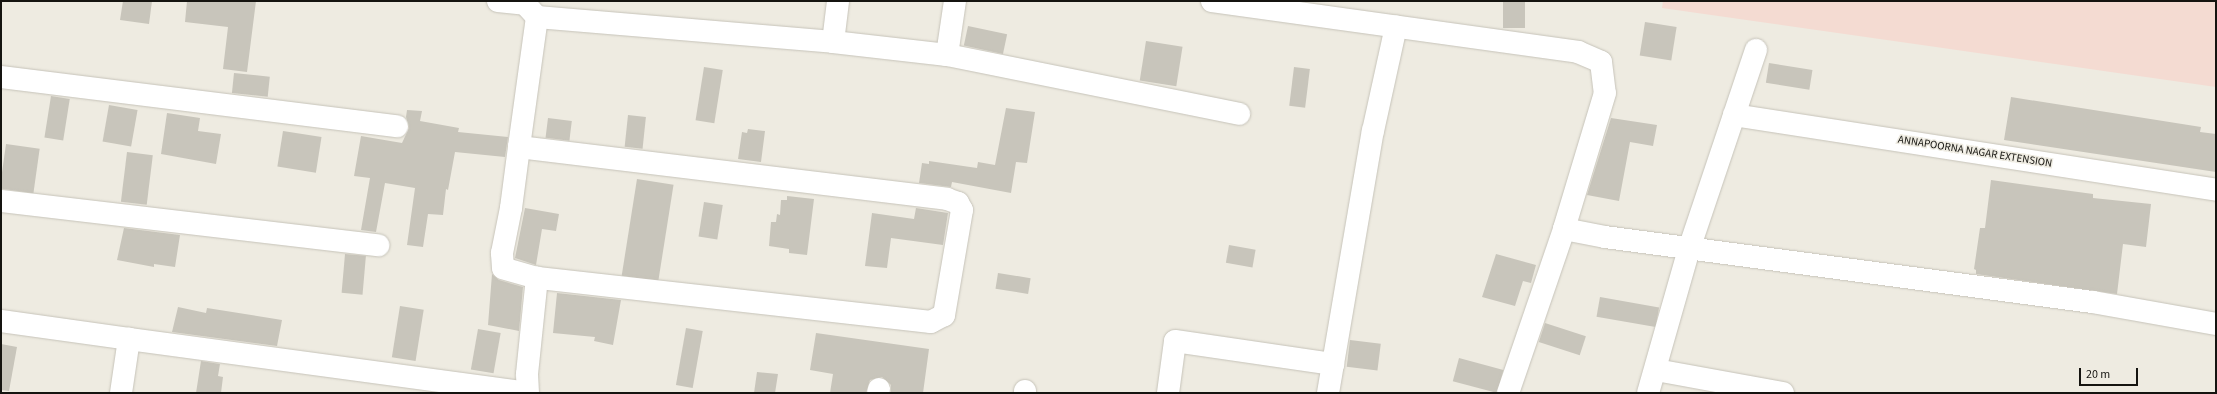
<!DOCTYPE html>
<style>
body{margin:0}
#map{position:relative;width:2217px;height:394px;overflow:hidden;background:#eeebe1;font-family:"Source Sans 3",sans-serif}
div>[style]{position:absolute}
.industrial>*{inset:0;background:#f4dbd2}
.building>*{inset:0;background:#c8c5bb;transform-origin:0 0}
.roads{filter:drop-shadow(0 0 1px #c6c3b9) drop-shadow(0 0 1px #c6c3b9)}
.minor>*{height:22px;margin:-11px;padding:0 11px;transform-origin:11px;border-radius:11px;background:#fff}
span{translate:-50% -50%;white-space:nowrap;text-align:center;line-height:1.15;-webkit-text-stroke:3px #eeebe1;paint-order:stroke}
.street-label{font-size:11px;color:#151410}
.frame{position:absolute;inset:0;border:2px solid #151410;pointer-events:none}
.scale{position:absolute;left:2079px;top:368px;width:59px;height:18px;box-sizing:border-box;border:2px solid #151410;border-top:0;padding-left:5px;font-size:12px;line-height:14px;white-space:nowrap;color:#151410;-webkit-text-stroke:3px #eeebe1;paint-order:stroke}
</style>
<div id="map">
<div class="industrial">
<i style="clip-path:polygon(1663px 1px,2216px 1px,2216px 87px,1662px 8px)"></i>
</div>
<div class="building">
<i style="clip-path:polygon(123px 1px,152px 1px,149px 24px,120px 20px)"></i>
<i style="clip-path:polygon(187px 1px,256px 1px,247px 72px,223px 69px,228px 27px,185px 22px)"></i>
<i style="left:1503px;top:1px;width:22px;height:27px"></i>
<i style="left:1645px;top:22px;width:32px;height:34px;rotate:9deg"></i>
<i style="left:968px;top:26px;width:40px;height:20px;rotate:12deg"></i>
<i style="left:1146px;top:41px;width:37px;height:40px;rotate:9deg"></i>
<i style="left:1769px;top:63px;width:44px;height:20px;rotate:9deg"></i>
<i style="left:704px;top:67px;width:19px;height:54px;rotate:9deg"></i>
<i style="left:1294px;top:67px;width:16px;height:39px;rotate:7deg"></i>
<i style="left:234px;top:73px;width:36px;height:20px;rotate:6deg"></i>
<i style="left:51px;top:96px;width:19px;height:42px;rotate:9deg"></i>
<i style="clip-path:polygon(2011px 97px,2201px 127px,2200px 132px,2216px 134px,2216px 172px,2004px 140px)"></i>
<i style="left:109px;top:105px;width:29px;height:37px;rotate:10deg"></i>
<i style="clip-path:polygon(1006px 108px,1035px 112px,1027px 163px,1016px 162px,1011px 193px,952px 182px,951px 187px,919px 183px,922px 163px,929px 164px,929px 161px,977px 168px,978px 162px,995px 165px)"></i>
<i style="clip-path:polygon(407px 110px,422px 111px,420px 121px,459px 128px,458px 132px,508px 137px,505px 157px,455px 152px,448px 190px,446px 189px,443px 215px,428px 214px,423px 247px,407px 245px,415px 188px,385px 183px,376px 232px,361px 230px,370px 178px,354px 176px,361px 136px,402px 143px,409px 128px,406px 117px)"></i>
<i style="clip-path:polygon(167px 113px,200px 118px,198px 131px,221px 134px,216px 164px,161px 154px)"></i>
<i style="left:628px;top:115px;width:18px;height:32px;rotate:6deg"></i>
<i style="left:548px;top:118px;width:24px;height:20px;rotate:7deg"></i>
<i style="clip-path:polygon(1611px 118px,1657px 125px,1653px 146px,1630px 142px,1619px 201px,1587px 195px)"></i>
<i style="clip-path:polygon(748px 129px,765px 131px,761px 162px,738px 159px,742px 132px,747px 133px)"></i>
<i style="left:283px;top:131px;width:39px;height:36px;rotate:9deg"></i>
<i style="left:6px;top:144px;width:34px;height:45px;rotate:8deg"></i>
<i style="left:127px;top:152px;width:26px;height:50px;rotate:7deg"></i>
<i style="left:637px;top:179px;width:37px;height:98px;rotate:9deg"></i>
<i style="clip-path:polygon(1991px 180px,2093px 194px,2093px 198px,2151px 204px,2146px 247px,2123px 244px,2117px 294px,1976px 274px,1976px 270px,1974px 269px,1980px 228px,1985px 228px)"></i>
<i style="clip-path:polygon(787px 196px,814px 199px,807px 255px,789px 253px,789px 249px,769px 246px,771px 222px,776px 222px,777px 214px,780px 215px,781px 200px,787px 200px)"></i>
<i style="left:704px;top:202px;width:19px;height:35px;rotate:9deg"></i>
<i style="clip-path:polygon(525px 208px,559px 214px,556px 231px,542px 229px,536px 265px,515px 258px)"></i>
<i style="clip-path:polygon(916px 208px,948px 213px,943px 245px,891px 238px,887px 268px,865px 266px,872px 213px,914px 219px)"></i>
<i style="clip-path:polygon(124px 228px,180px 235px,175px 267px,154px 264px,154px 267px,117px 260px)"></i>
<i style="left:1229px;top:245px;width:27px;height:18px;rotate:10deg"></i>
<i style="left:345px;top:254px;width:21px;height:39px;rotate:5deg"></i>
<i style="clip-path:polygon(1496px 254px,1536px 265px,1531px 283px,1523px 281px,1515px 306px,1482px 297px)"></i>
<i style="left:998px;top:273px;width:33px;height:16px;rotate:9deg"></i>
<i style="clip-path:polygon(492px 274px,499px 280px,523px 287px,519px 331px,488px 325px)"></i>
<i style="clip-path:polygon(557px 293px,621px 300px,613px 345px,594px 341px,595px 337px,553px 333px)"></i>
<i style="left:1600px;top:297px;width:60px;height:20px;rotate:10deg"></i>
<i style="left:400px;top:306px;width:24px;height:52px;rotate:9deg"></i>
<i style="clip-path:polygon(178px 307px,206px 313px,207px 308px,282px 320px,277px 346px,172px 332px)"></i>
<i style="left:1545px;top:323px;width:43px;height:20px;rotate:18deg"></i>
<i style="left:686px;top:328px;width:17px;height:58px;rotate:10deg"></i>
<i style="left:478px;top:329px;width:23px;height:41px;rotate:10deg"></i>
<i style="clip-path:polygon(816px 333px,929px 349px,923px 393px,891px 393px,891px 385px,882px 377px,870px 380px,866px 393px,830px 393px,833px 374px,810px 370px)"></i>
<i style="left:1350px;top:340px;width:31px;height:27px;rotate:7deg"></i>
<i style="clip-path:polygon(1px 344px,17px 347px,9px 391px,1px 390px)"></i>
<i style="left:1459px;top:358px;width:46px;height:24px;rotate:15deg"></i>
<i style="clip-path:polygon(201px 361px,220px 364px,218px 376px,223px 377px,221px 393px,196px 393px)"></i>
<i style="clip-path:polygon(757px 372px,778px 374px,775px 393px,754px 393px)"></i>
</div>
<div class="roads">
<div class="minor">
<i style="left:498px;top:1px;width:27px;rotate:6deg"></i>
<i style="left:525px;top:4px;width:18px;rotate:47deg"></i>
<i style="left:537px;top:17px;width:131px;rotate:97.9deg"></i>
<i style="left:1212px;top:1px;width:370px;rotate:7.9deg"></i>
<i style="left:1578px;top:52px;width:25px;rotate:23deg"></i>
<i style="left:1601px;top:62px;width:31px;rotate:83deg"></i>
<i style="left:1605px;top:93px;width:142px;rotate:106.8deg"></i>
<i style="left:1564px;top:229px;width:42px;rotate:11deg"></i>
<i style="left:1605px;top:237px;width:492px;rotate:7.6deg"></i>
<i style="left:2093px;top:302px;width:125px;rotate:10.1deg"></i>
<i style="left:537px;top:17px;width:297px;rotate:4.8deg"></i>
<i style="left:833px;top:42px;width:115px;rotate:6.5deg"></i>
<i style="left:947px;top:55px;width:298px;rotate:11.4deg"></i>
<i style="left:833px;top:42px;width:41px;rotate:-83deg"></i>
<i style="left:947px;top:55px;width:55px;rotate:-81.6deg"></i>
<i style="left:1px;top:77px;width:399px;rotate:7.1deg"></i>
<i style="left:1734px;top:115px;width:488px;rotate:8.8deg"></i>
<i style="left:519px;top:147px;width:431px;rotate:6.9deg"></i>
<i style="left:947px;top:199px;width:12px;rotate:20deg"></i>
<i style="left:958px;top:203px;width:8px;rotate:60deg"></i>
<i style="left:962px;top:210px;width:107px;rotate:99.7deg"></i>
<i style="left:944px;top:315px;width:15px;rotate:152deg"></i>
<i style="left:931px;top:322px;width:396px;rotate:-173.6deg"></i>
<i style="left:537px;top:278px;width:35px;rotate:-164deg"></i>
<i style="left:503px;top:268px;width:15px;rotate:-94deg"></i>
<i style="left:502px;top:253px;width:46px;rotate:-78.7deg"></i>
<i style="left:511px;top:208px;width:62px;rotate:-82.5deg"></i>
<i style="left:1px;top:201px;width:380px;rotate:6.7deg"></i>
<i style="left:1px;top:321px;width:129px;rotate:8deg"></i>
<i style="left:1656px;top:370px;width:129px;rotate:10.3deg"></i>
<i style="left:121px;top:393px;width:55px;rotate:-81.6deg"></i>
<i style="left:129px;top:339px;width:401px;rotate:7.7deg"></i>
<i style="left:528px;top:393px;width:19px;rotate:-93deg"></i>
<i style="left:527px;top:374px;width:97px;rotate:-84.1deg"></i>
<i style="left:878px;top:393px;width:4px;rotate:-76deg"></i>
<i style="left:1025px;top:393px;width:2px;rotate:-90deg"></i>
<i style="left:1168px;top:393px;width:52px;rotate:-82.3deg"></i>
<i style="left:1175px;top:341px;width:160px;rotate:8.3deg"></i>
<i style="left:1328px;top:393px;width:266px;rotate:-80.3deg"></i>
<i style="left:1373px;top:131px;width:107px;rotate:-77.6deg"></i>
<i style="left:1508px;top:393px;width:173px;rotate:-71.1deg"></i>
<i style="left:1648px;top:393px;width:150px;rotate:-74.1deg"></i>
<i style="left:1689px;top:249px;width:210px;rotate:-71.4deg"></i>
</div>
</div>
<div class="street-label">
<span style="left:1975px;top:152px;rotate:9deg">ANNAPOORNA NAGAR EXTENSION</span>
</div>
<div class="frame"></div>
<div class="scale">20 m</div>
</div>
